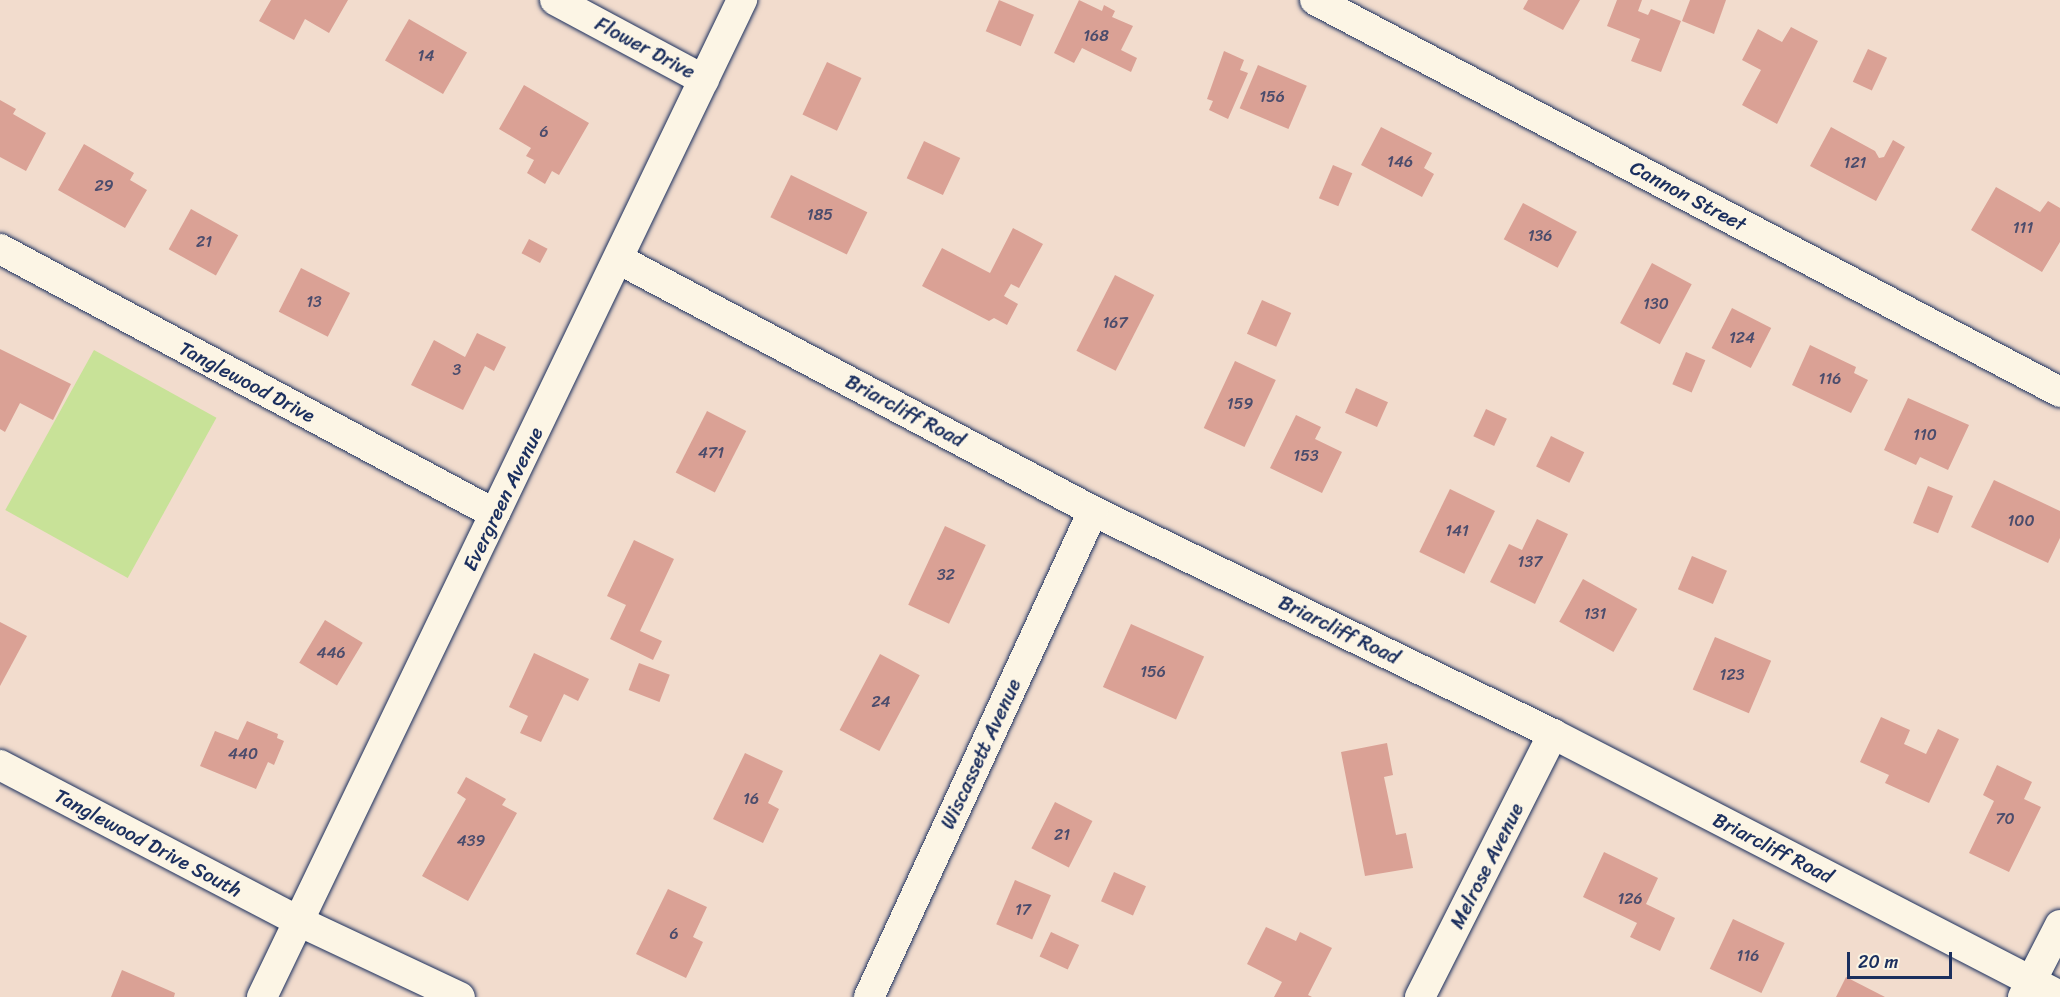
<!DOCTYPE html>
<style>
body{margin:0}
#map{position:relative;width:2060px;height:997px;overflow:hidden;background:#f2dccd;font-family:Sriracha,sans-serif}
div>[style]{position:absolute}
.green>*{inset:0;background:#c8e298;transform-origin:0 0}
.building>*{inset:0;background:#daa195;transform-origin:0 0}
.roads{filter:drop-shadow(0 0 2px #1b2f5e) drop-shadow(0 0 2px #1b2f5e)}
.minor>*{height:30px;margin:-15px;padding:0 15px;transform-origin:15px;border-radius:15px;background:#fcf5e5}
span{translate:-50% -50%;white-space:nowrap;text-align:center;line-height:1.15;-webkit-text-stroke:4.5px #fcf5e5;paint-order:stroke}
.number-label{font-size:16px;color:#4b4c6c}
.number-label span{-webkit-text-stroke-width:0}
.street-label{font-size:20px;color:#1b2f5e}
.scale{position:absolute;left:1847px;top:952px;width:105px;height:27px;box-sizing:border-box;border:3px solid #1b2f5e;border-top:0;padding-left:8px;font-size:18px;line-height:21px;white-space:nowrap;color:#1b2f5e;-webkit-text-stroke:4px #fcf5e5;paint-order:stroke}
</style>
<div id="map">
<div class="green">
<i style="left:94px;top:350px;width:140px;height:183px;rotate:29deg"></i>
</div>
<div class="building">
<i style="clip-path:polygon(271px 0,348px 0,329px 33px,305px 19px,294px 40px,259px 21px)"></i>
<i style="left:999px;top:0;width:38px;height:34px;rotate:23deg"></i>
<i style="clip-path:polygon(1079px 0,1102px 11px,1104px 5px,1115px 11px,1112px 17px,1133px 26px,1121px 50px,1137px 58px,1131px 72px,1082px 48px,1074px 63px,1054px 53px)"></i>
<i style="clip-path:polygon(1528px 0,1580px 0,1563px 30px,1523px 9px)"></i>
<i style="clip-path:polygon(1617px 0,1642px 0,1638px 11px,1648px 15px,1651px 9px,1681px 21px,1661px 72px,1631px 61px,1640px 39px,1607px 26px)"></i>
<i style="clip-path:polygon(1690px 0,1726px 0,1714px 34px,1682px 21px)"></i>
<i style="left:409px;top:19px;width:67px;height:48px;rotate:30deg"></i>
<i style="clip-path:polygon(1791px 27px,1818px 41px,1777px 124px,1742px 105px,1761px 70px,1742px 60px,1758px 29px,1782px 42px)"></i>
<i style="left:1868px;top:49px;width:21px;height:36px;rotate:25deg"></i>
<i style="clip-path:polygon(1224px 51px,1244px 60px,1240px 70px,1248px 73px,1228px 119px,1209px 110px,1213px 101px,1207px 99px)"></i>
<i style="left:827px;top:62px;width:38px;height:58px;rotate:25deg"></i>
<i style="left:1258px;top:65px;width:53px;height:47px;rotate:23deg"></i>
<i style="clip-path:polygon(524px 85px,589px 123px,559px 175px,552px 171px,545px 184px,527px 173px,534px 160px,526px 156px,531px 148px,499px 129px)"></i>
<i style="clip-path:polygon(0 100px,16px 109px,13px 114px,46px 133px,26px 171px,0 157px)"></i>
<i style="clip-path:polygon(1381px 127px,1432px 153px,1424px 168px,1434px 174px,1422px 197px,1361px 165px)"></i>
<i style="clip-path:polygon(1831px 127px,1875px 151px,1879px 158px,1884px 157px,1893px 140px,1905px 147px,1876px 201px,1810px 166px)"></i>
<i style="left:924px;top:141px;width:40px;height:41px;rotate:25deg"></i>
<i style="clip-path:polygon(84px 144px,134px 173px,130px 180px,147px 190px,125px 228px,58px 190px)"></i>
<i style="left:1333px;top:165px;width:21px;height:36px;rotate:23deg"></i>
<i style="left:791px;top:175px;width:85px;height:47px;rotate:26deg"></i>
<i style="clip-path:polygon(1996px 187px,2040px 212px,2048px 201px,2060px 208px,2060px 242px,2042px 272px,1971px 230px)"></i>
<i style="left:1523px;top:203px;width:61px;height:41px;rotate:28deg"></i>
<i style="left:191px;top:209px;width:54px;height:46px;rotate:29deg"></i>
<i style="clip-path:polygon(1013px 228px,1043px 244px,1019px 288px,1011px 284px,1004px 296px,1018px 304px,1007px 325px,994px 318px,989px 321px,922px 286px,942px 248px,990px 273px)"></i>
<i style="left:529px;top:239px;width:21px;height:16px;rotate:28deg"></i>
<i style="left:1652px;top:263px;width:45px;height:68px;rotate:28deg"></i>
<i style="left:301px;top:268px;width:55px;height:49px;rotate:27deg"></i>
<i style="left:1115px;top:275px;width:44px;height:85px;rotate:27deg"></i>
<i style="left:1262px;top:300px;width:32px;height:37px;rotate:24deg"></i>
<i style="left:1732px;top:308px;width:44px;height:45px;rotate:27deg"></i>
<i style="clip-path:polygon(477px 333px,506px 347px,494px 371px,485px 366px,463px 410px,411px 385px,434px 340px,465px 357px)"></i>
<i style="clip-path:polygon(1810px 345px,1856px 367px,1854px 373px,1868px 380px,1851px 413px,1792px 385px)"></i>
<i style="clip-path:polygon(0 349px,71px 384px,53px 420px,20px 403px,5px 432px,0 429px)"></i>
<i style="left:1686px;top:352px;width:21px;height:35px;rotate:23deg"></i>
<i style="left:1235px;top:361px;width:45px;height:74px;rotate:25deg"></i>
<i style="left:1356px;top:388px;width:35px;height:27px;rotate:24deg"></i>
<i style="clip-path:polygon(1908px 398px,1969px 425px,1948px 470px,1920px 457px,1916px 465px,1884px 450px)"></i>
<i style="left:1486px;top:409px;width:23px;height:30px;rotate:25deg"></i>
<i style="left:707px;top:411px;width:44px;height:69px;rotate:27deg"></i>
<i style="clip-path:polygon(1296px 415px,1321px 427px,1315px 439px,1342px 452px,1322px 493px,1270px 468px)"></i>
<i style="left:1551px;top:436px;width:37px;height:34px;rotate:26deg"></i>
<i style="clip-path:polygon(1994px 480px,2060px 511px,2060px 538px,2048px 563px,1971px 527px)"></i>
<i style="left:1928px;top:486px;width:27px;height:40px;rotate:22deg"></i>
<i style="left:1450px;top:489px;width:50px;height:70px;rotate:26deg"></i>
<i style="clip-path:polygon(1537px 519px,1568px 534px,1535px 604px,1490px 582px,1509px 544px,1522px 550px)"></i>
<i style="left:945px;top:526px;width:45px;height:87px;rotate:25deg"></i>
<i style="clip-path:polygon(634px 540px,674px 559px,640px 631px,662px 641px,653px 660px,610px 639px,626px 605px,607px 596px)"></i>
<i style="left:1692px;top:556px;width:38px;height:36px;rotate:23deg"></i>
<i style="left:1583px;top:579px;width:62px;height:49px;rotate:29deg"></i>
<i style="left:325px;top:620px;width:44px;height:50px;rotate:31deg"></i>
<i style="clip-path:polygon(0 622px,27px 636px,0 686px)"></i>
<i style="left:1131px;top:624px;width:80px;height:69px;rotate:24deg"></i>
<i style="left:1715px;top:637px;width:61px;height:57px;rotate:23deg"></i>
<i style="clip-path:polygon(534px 653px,589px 679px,578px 701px,564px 694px,541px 742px,520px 733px,528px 716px,509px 707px)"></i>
<i style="left:880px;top:654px;width:45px;height:86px;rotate:28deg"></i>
<i style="left:639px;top:663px;width:33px;height:29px;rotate:21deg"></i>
<i style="clip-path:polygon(1881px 717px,1910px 730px,1904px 744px,1926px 754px,1938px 729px,1959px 739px,1929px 803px,1885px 783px,1889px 775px,1860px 762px)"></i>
<i style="clip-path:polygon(247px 721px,278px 734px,277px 738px,284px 741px,274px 765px,268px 762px,256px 789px,200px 766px,215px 731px,238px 740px)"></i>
<i style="clip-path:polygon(1387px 743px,1393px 775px,1384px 777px,1396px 835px,1406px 833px,1413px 868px,1365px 876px,1341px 752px)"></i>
<i style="clip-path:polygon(745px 753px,783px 771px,768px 803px,779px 809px,763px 843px,713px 819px)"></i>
<i style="clip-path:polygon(1997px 765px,2032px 782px,2024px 799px,2041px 807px,2009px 872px,1969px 853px,1994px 801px,1983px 795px)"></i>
<i style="clip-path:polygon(466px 777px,506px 799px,502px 805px,517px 813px,468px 901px,422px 876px,466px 799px,457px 793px)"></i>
<i style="left:1055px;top:802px;width:42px;height:52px;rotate:27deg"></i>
<i style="clip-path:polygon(1604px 852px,1658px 878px,1646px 904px,1675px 918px,1660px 951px,1630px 937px,1637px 923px,1583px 897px)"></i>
<i style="left:1114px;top:872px;width:35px;height:32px;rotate:24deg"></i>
<i style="left:1015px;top:880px;width:39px;height:48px;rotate:23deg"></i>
<i style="clip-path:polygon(668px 889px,707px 907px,693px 937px,703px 942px,686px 978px,636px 954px)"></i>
<i style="left:1733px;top:919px;width:57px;height:55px;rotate:25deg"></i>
<i style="clip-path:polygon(1266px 927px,1296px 941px,1300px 932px,1332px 948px,1308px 995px,1312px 997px,1274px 997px,1282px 982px,1247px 964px)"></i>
<i style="left:1051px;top:932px;width:31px;height:27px;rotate:25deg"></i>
<i style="clip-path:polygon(122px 970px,175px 993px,174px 997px,111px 997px)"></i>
<i style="clip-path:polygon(1846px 977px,1885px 997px,1836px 997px)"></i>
</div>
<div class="roads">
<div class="minor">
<i style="left:555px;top:0;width:169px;rotate:28.2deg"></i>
<i style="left:1315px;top:0;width:842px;rotate:27.75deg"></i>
<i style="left:0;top:249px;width:561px;rotate:28.16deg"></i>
<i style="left:620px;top:260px;width:535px;rotate:27.95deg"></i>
<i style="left:1093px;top:511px;width:511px;rotate:25.86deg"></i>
<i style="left:1553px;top:734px;width:571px;rotate:27.33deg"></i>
<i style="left:0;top:765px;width:334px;rotate:27.6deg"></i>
<i style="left:296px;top:920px;width:181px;rotate:25.2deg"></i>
<i style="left:262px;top:997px;width:1107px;rotate:-64.29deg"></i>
<i style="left:869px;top:997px;width:535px;rotate:-65.25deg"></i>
<i style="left:1420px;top:997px;width:295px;rotate:-63.2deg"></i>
<i style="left:2023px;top:997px;width:81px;rotate:-62.8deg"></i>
</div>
</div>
<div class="number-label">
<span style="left:1096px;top:36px">168</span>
<span style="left:426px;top:56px">14</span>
<span style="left:1272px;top:97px">156</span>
<span style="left:544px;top:132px">6</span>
<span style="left:1400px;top:162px">146</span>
<span style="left:1855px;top:163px">121</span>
<span style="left:104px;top:186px">29</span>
<span style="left:820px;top:215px">185</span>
<span style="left:2023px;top:228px">111</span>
<span style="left:1540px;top:236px">136</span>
<span style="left:204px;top:242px">21</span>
<span style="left:314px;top:302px">13</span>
<span style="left:1656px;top:304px">130</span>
<span style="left:1115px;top:323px">167</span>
<span style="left:1742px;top:338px">124</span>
<span style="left:457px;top:370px">3</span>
<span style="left:1830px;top:379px">116</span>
<span style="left:1240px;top:404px">159</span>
<span style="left:1925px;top:435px">110</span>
<span style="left:711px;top:453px">471</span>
<span style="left:1306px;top:456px">153</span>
<span style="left:2021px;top:521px">100</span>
<span style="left:1457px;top:531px">141</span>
<span style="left:1530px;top:562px">137</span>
<span style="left:946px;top:575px">32</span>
<span style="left:1595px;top:614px">131</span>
<span style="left:331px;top:653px">446</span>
<span style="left:1153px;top:672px">156</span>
<span style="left:1732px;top:675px">123</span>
<span style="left:881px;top:702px">24</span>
<span style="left:243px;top:754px">440</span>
<span style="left:751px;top:799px">16</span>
<span style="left:2005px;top:819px">70</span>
<span style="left:1062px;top:835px">21</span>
<span style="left:471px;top:841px">439</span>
<span style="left:1630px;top:899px">126</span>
<span style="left:1023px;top:910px">17</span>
<span style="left:674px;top:934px">6</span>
<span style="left:1748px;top:956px">116</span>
</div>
<div class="street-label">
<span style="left:645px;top:48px;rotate:28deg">Flower Drive</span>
<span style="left:1688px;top:196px;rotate:28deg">Cannon Street</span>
<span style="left:247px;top:382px;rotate:28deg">Tanglewood Drive</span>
<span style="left:905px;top:411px;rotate:28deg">Briarcliff Road</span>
<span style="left:503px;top:499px;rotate:-64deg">Evergreen Avenue</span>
<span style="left:1339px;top:630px;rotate:26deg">Briarcliff Road</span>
<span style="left:981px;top:754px;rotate:-65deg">Wiscassett Avenue</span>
<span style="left:148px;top:843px;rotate:28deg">Tanglewood Drive South</span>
<span style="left:1773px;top:848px;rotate:27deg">Briarcliff Road</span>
<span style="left:1487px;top:866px;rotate:-63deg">Melrose Avenue</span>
</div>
<div class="scale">20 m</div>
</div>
